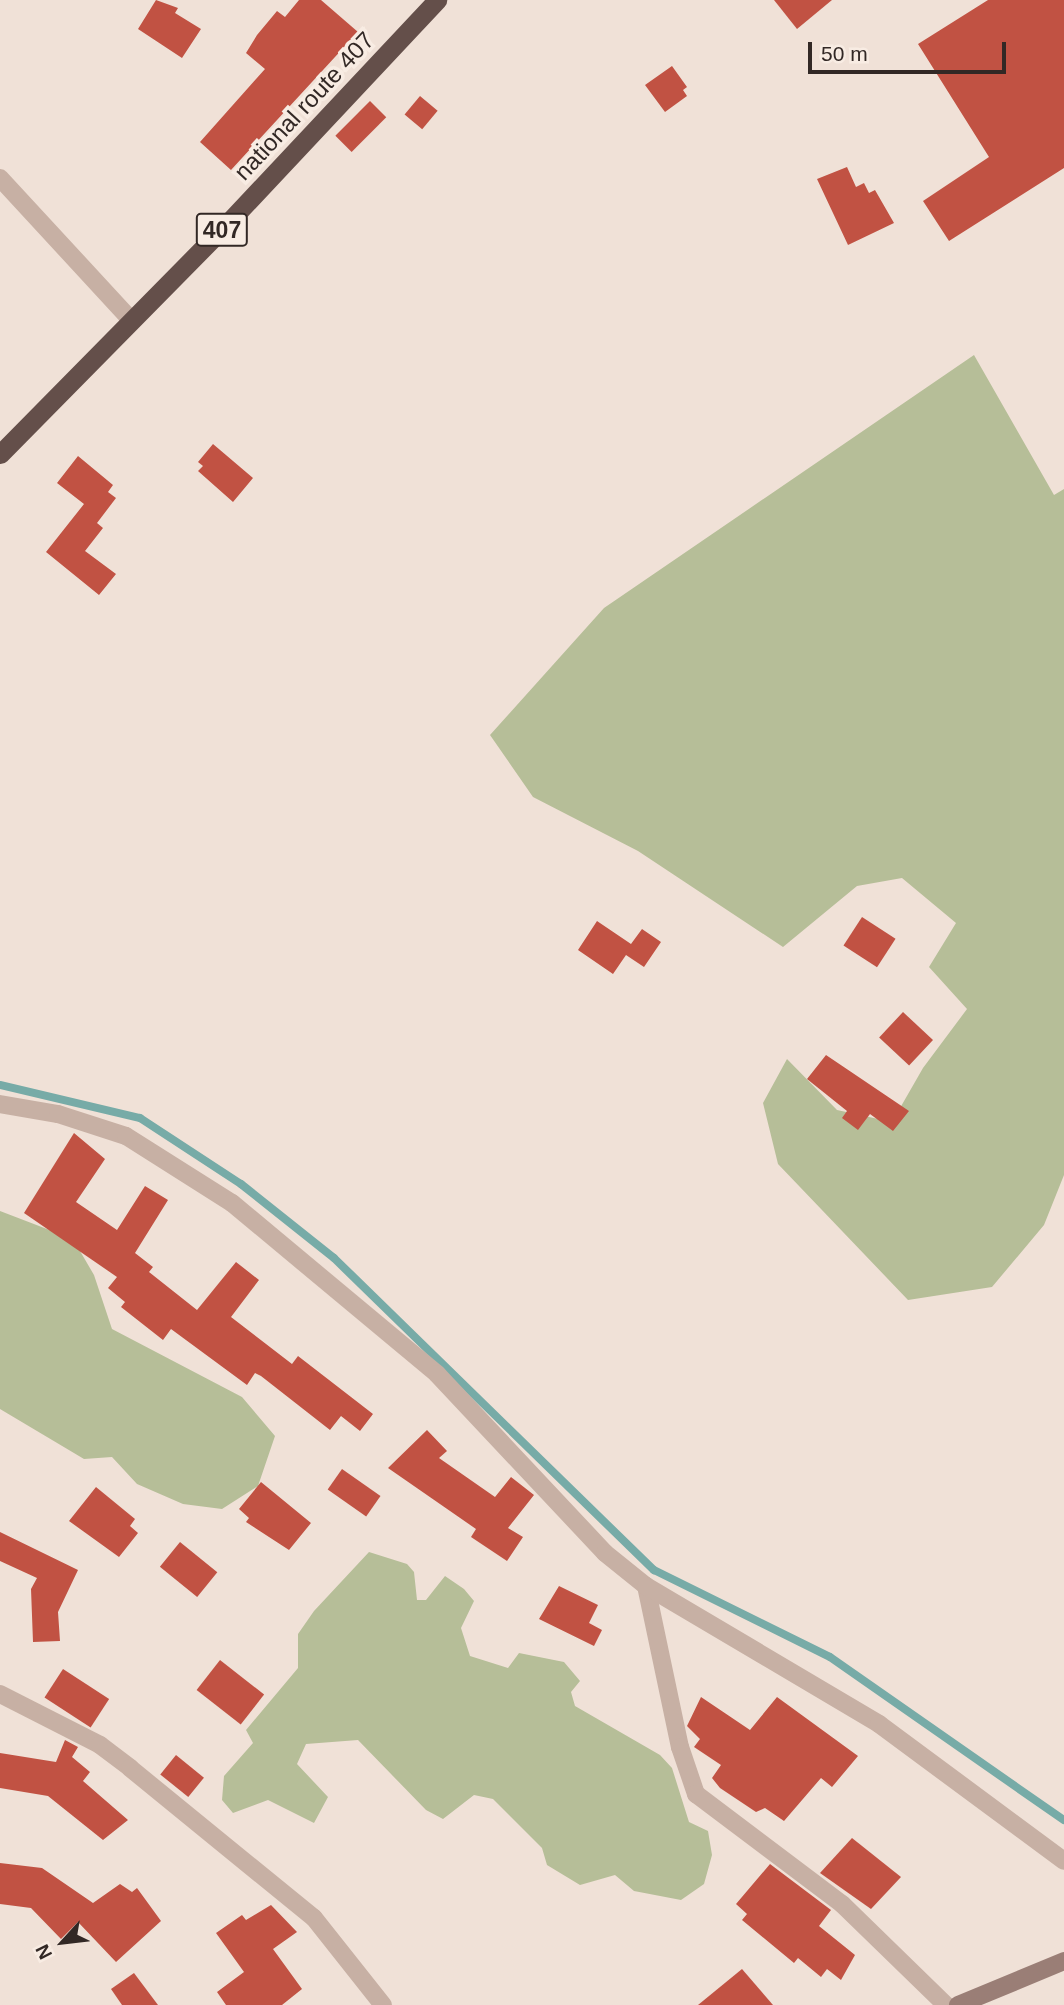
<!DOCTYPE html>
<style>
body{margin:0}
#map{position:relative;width:1064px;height:2005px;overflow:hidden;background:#f0e1d7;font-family:Helvetica,sans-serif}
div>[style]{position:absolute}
.green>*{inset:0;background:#b6be98}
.stream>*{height:8px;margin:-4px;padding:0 4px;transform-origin:4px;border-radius:4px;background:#77aba7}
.building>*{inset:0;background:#c15243;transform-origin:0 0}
.minor>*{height:18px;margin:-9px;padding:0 9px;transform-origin:9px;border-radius:9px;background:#c7b0a4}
.tertiary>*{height:18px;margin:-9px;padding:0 9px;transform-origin:9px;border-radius:9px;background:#c7b0a4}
.secondary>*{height:18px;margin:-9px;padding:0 9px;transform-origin:9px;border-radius:9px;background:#9a7e76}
.trunk>*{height:19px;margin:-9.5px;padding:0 9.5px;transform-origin:9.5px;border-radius:9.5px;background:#644f4a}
span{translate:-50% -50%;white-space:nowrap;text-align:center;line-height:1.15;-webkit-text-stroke:7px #f8ece3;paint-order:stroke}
.shield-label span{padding:2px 5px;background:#f8ece3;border:2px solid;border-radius:5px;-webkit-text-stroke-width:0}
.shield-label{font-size:23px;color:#322825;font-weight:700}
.street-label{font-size:24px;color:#322825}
.north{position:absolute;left:28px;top:1907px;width:70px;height:70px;-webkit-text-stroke:5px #f8ece3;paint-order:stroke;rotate:243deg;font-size:19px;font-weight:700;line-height:28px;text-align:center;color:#322825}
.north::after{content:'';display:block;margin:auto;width:24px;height:32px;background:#322825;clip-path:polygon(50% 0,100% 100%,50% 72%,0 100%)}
.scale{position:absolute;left:808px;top:42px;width:198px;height:32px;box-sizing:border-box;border:4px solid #322825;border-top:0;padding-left:9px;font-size:21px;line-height:24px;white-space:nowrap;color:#322825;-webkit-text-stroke:5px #f8ece3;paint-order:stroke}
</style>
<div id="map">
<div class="green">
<i style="clip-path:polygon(974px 355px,1054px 495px,1064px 489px,1064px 1175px,1044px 1225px,992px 1287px,908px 1300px,778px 1164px,763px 1103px,787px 1059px,837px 1110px,892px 1122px,923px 1068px,967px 1009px,929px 967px,956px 923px,902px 878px,857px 886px,783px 947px,638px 851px,533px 797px,490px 735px,604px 608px)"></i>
<i style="clip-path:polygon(0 1211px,73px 1239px,94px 1275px,112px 1329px,242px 1397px,275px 1436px,258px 1486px,222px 1509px,183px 1504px,137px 1484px,112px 1457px,84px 1459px,0 1409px)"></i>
<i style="clip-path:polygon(369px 1552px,407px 1564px,414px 1572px,417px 1600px,426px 1600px,445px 1576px,464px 1589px,474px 1601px,461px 1628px,470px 1656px,508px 1668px,519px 1653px,564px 1662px,580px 1681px,571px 1692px,575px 1706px,660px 1755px,672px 1768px,689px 1822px,708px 1831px,712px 1855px,704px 1884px,681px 1900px,634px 1891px,615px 1875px,580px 1885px,547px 1865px,542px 1848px,493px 1799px,474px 1795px,443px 1819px,426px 1810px,358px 1740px,306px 1744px,297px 1764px,328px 1797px,314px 1823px,268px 1800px,233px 1813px,222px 1800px,224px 1776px,253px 1743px,246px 1730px,298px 1668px,298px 1634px,314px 1611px)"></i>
</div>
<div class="stream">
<i style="left:0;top:1085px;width:144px;rotate:13.3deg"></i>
<i style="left:140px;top:1118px;width:121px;rotate:33.2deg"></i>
<i style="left:241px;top:1184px;width:119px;rotate:38.5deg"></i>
<i style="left:334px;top:1258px;width:447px;rotate:44.3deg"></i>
<i style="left:654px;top:1570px;width:196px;rotate:26.3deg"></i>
<i style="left:830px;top:1657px;width:285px;rotate:34.9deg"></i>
</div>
<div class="building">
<i style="clip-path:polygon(156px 0,178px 8px,175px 13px,201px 29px,182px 58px,138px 29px)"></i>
<i style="clip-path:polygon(299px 0,321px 0,358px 32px,231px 170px,200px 142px,265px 69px,246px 53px,257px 35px,277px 11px,285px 17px)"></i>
<i style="clip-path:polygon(774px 0,832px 0,797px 29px)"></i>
<i style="clip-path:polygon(988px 0,1064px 0,1064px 168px,949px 241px,923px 201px,989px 157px,918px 44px)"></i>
<i style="clip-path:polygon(672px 66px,687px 87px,683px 90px,687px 96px,665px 112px,645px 85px)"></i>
<i style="left:420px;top:96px;width:23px;height:24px;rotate:40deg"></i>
<i style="left:370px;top:101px;width:23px;height:49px;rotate:45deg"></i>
<i style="clip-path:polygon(847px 167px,856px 187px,864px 183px,869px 193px,875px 190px,894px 223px,848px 245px,817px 179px)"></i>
<i style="clip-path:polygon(213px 444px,253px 478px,233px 502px,198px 471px,203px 466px,198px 462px)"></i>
<i style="clip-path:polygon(78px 456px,113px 485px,108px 492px,116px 498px,97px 523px,103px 528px,85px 551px,116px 574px,99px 595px,46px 552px,84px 504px,57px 483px)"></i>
<i style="left:862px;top:917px;width:40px;height:34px;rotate:33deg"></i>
<i style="clip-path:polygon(597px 921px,631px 944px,642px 929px,661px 942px,644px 967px,626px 955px,613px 974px,578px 950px)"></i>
<i style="left:903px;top:1012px;width:41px;height:35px;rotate:43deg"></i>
<i style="clip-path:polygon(826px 1055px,909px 1111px,893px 1131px,870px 1114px,858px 1130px,842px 1118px,847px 1111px,807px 1079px)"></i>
<i style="clip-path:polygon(74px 1133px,105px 1159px,76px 1202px,117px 1230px,145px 1186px,168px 1200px,135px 1253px,153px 1267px,149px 1272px,197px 1310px,236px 1262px,259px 1280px,231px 1317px,292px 1364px,298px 1356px,373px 1414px,360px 1431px,341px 1416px,330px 1430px,261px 1376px,255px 1373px,247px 1385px,171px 1329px,163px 1340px,121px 1307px,125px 1302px,108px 1288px,117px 1277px,24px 1213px)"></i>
<i style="clip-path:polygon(427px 1430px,447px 1451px,439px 1458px,495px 1497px,511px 1477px,534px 1495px,508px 1528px,523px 1537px,507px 1561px,471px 1537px,476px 1529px,388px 1468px)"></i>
<i style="left:342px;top:1469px;width:47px;height:25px;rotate:35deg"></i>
<i style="clip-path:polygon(261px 1482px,311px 1523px,289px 1550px,246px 1522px,249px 1518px,239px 1509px)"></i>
<i style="clip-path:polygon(96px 1487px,135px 1519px,130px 1526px,138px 1533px,119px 1557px,69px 1521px)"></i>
<i style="clip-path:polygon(0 1532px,78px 1570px,58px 1612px,60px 1641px,33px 1642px,31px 1589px,37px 1578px,0 1561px)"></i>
<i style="left:180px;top:1542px;width:48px;height:32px;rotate:39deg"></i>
<i style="clip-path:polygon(559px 1586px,598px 1605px,589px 1623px,602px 1630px,594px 1646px,539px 1619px)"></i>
<i style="left:220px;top:1660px;width:56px;height:38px;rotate:38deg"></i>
<i style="left:63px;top:1669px;width:55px;height:34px;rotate:33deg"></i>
<i style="clip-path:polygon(701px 1697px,750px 1730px,777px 1697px,858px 1756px,832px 1787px,821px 1778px,784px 1821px,765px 1808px,756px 1812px,720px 1788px,712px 1778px,721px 1765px,694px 1747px,700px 1739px,687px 1726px)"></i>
<i style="clip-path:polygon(65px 1740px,78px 1747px,72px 1757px,90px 1772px,83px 1781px,128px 1820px,103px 1840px,48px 1796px,0 1788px,0 1753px,56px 1762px)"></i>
<i style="left:176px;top:1755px;width:36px;height:25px;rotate:39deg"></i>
<i style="clip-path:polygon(852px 1838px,901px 1877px,871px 1909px,820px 1873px)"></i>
<i style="clip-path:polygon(0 1863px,42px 1868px,93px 1903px,120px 1884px,132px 1892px,137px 1888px,161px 1921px,116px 1962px,78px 1922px,61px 1939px,31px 1908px,0 1904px)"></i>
<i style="clip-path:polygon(770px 1864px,831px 1910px,819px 1926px,855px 1955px,841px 1980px,827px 1969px,821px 1977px,798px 1958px,794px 1963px,742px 1920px,747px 1914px,736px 1904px)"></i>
<i style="clip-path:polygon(271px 1905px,297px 1932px,273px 1949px,302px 1989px,282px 2005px,226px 2005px,217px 1992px,244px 1972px,216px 1933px,242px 1915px,246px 1920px)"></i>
<i style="clip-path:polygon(742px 1969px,773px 2005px,698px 2005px)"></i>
<i style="clip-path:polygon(134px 1973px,158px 2005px,122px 2005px,111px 1989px)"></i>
</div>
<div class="minor">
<i style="left:0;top:178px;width:193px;rotate:47.3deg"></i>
<i style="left:646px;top:1586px;width:165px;rotate:78.1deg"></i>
<i style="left:680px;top:1747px;width:50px;rotate:71.2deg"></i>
<i style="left:696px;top:1794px;width:183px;rotate:37deg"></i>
<i style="left:842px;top:1904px;width:145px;rotate:44.2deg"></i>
<i style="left:0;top:1694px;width:112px;rotate:27deg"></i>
<i style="left:100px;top:1745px;width:38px;rotate:37deg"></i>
<i style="left:130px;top:1768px;width:237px;rotate:39.2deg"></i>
<i style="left:314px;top:1918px;width:111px;rotate:51.6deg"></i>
</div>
<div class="tertiary">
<i style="left:0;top:1104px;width:59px;rotate:9.8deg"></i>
<i style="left:58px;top:1114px;width:71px;rotate:17.9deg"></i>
<i style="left:126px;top:1136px;width:125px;rotate:32.3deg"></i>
<i style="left:232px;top:1203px;width:267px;rotate:39.8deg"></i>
<i style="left:437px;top:1374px;width:245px;rotate:46.8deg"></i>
<i style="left:605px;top:1553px;width:53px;rotate:38.8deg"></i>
<i style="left:646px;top:1586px;width:271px;rotate:30.6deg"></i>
<i style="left:879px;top:1724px;width:230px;rotate:36.5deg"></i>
</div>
<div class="secondary">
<i style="left:958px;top:2005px;width:115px;rotate:-22.5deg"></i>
</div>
<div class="trunk">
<i style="left:0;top:454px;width:317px;rotate:-45.4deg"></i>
<i style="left:223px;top:228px;width:313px;rotate:-46.8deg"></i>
</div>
<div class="shield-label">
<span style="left:222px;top:230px">407</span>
</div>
<div class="street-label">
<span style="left:304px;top:106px;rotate:-47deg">national route 407</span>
</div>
<div class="north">N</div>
<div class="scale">50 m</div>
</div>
